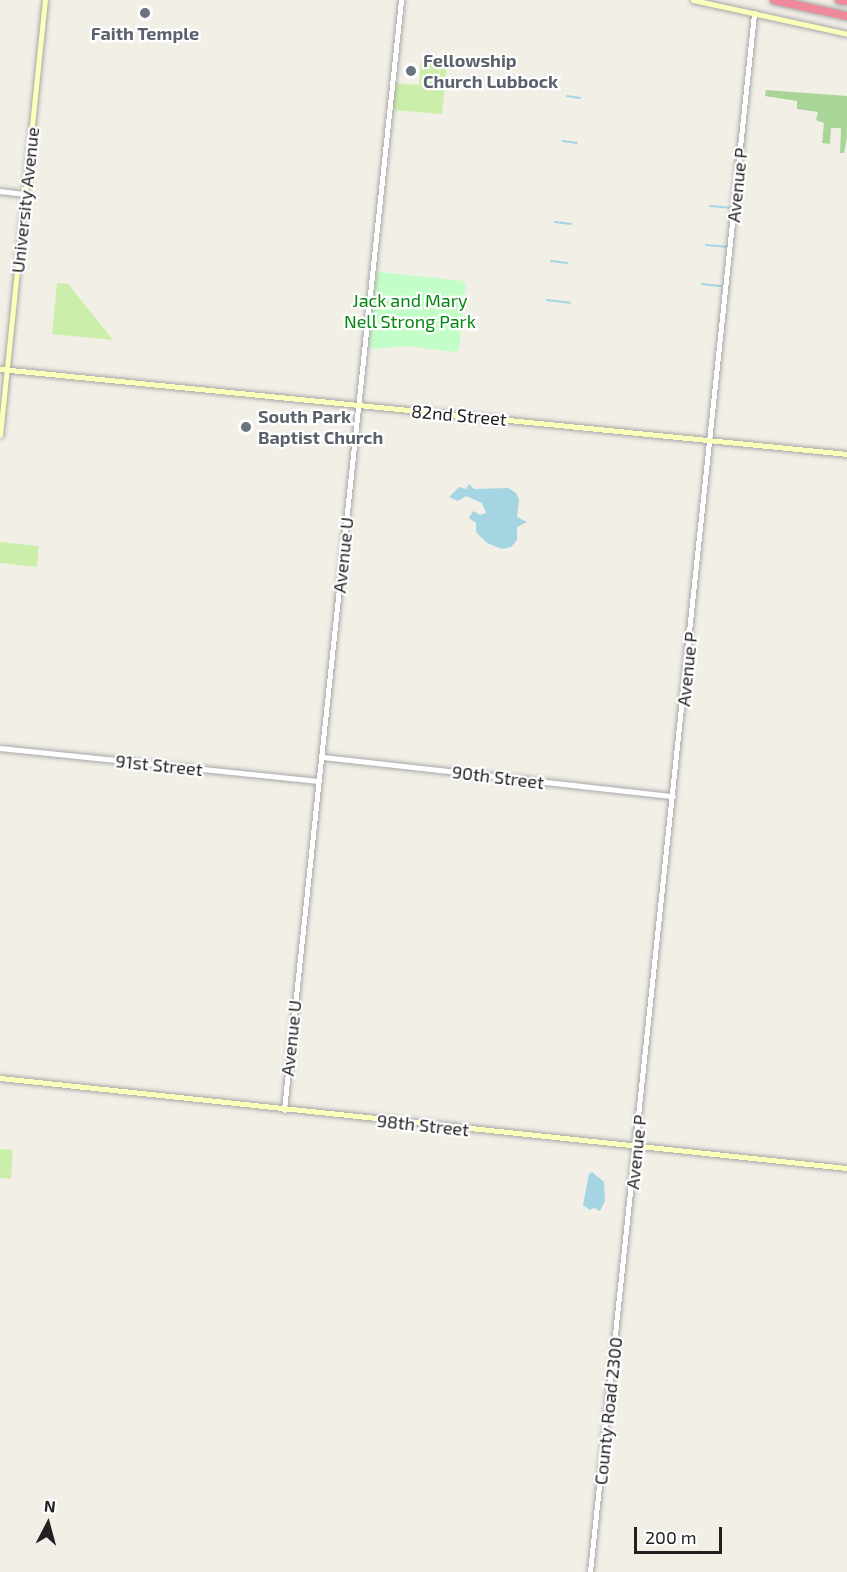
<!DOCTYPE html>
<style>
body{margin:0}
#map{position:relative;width:847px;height:1572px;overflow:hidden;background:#f2efe7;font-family:"Exo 2",sans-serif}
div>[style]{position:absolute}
.grass>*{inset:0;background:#cbefaa;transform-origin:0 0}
.forest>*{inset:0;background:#aad599}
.park>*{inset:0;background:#c3fec8}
.water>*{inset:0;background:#a5d4e3}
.stream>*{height:1.5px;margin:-0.75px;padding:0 0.75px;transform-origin:0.75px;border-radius:0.75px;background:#a5d4e3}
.roads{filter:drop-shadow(0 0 2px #a8a8a8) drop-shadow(0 0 2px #a8a8a8)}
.tertiary>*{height:4.5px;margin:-2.25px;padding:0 2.25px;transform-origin:2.25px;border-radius:2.25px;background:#fff}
.secondary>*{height:5px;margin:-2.5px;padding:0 2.5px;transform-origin:2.5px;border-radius:2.5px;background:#faffb9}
.motorway>*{height:8px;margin:-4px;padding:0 4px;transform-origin:4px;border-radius:4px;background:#ef8a9b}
.dots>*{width:16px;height:16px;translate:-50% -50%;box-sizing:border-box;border:3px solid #fff;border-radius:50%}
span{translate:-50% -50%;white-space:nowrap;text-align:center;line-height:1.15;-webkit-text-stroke:4.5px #fff;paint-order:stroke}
.worship-label{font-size:18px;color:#5b616d;font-weight:700}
.left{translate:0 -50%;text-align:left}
.street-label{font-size:18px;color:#212121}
.park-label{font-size:18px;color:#048610}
.north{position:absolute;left:18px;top:1494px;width:60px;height:60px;-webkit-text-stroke:4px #fff;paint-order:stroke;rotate:6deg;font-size:16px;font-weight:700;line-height:24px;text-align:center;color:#212121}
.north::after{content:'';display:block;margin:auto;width:21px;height:27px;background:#212121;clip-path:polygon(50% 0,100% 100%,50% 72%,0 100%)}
.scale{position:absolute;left:634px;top:1527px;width:88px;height:27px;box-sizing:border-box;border:3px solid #212121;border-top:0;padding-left:8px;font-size:18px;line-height:21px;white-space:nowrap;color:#212121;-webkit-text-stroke:4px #fff;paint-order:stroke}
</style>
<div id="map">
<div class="grass">
<i style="clip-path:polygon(421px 60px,447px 63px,442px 114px,392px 110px,396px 83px,419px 85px)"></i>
<i style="clip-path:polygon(57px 283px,68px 284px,113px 340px,52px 334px)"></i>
<i style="left:0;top:542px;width:39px;height:21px;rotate:6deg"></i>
<i style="left:0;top:1149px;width:13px;height:29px;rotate:4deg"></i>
</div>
<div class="forest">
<i style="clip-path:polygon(766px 90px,847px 96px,847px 138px,844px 153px,840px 153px,841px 128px,831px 128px,830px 144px,822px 143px,824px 123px,816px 120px,818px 112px,797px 109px,797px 101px,765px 96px)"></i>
</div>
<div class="park">
<i style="clip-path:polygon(379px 272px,463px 281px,466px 284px,459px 349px,456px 352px,405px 346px,372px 349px,368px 345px,376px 274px)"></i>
</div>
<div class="water">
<i style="clip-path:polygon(469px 484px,474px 489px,508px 488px,516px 493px,519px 500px,517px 517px,527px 522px,517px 527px,517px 540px,511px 547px,502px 549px,487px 543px,476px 532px,476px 523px,469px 518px,473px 511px,480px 515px,486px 513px,482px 503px,466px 496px,458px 501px,449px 497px,459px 487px,466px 489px)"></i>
<i style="clip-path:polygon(592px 1172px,604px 1182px,605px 1201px,600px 1211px,594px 1208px,590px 1210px,583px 1205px,589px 1174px)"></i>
</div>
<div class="stream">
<i style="left:567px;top:96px;width:13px;rotate:9deg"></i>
<i style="left:563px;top:141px;width:14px;rotate:8deg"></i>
<i style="left:710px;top:206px;width:23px;rotate:5deg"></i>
<i style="left:555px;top:222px;width:16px;rotate:7deg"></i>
<i style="left:706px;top:245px;width:23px;rotate:5deg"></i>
<i style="left:551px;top:261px;width:16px;rotate:7deg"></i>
<i style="left:702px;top:284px;width:20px;rotate:6deg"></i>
<i style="left:547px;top:300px;width:23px;rotate:7deg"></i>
</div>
<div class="roads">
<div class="tertiary">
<i style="left:0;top:191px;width:25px;rotate:7deg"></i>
<i style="left:0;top:748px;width:320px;rotate:5.9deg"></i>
<i style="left:323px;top:757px;width:352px;rotate:6.4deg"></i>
<i style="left:284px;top:1110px;width:1116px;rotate:-83.98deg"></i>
<i style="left:590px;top:1572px;width:1567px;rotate:-83.99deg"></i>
</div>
<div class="secondary">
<i style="left:693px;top:0;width:158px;rotate:12.4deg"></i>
<i style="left:0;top:369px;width:851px;rotate:5.73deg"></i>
<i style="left:0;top:435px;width:437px;rotate:-84.1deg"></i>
<i style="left:0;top:1078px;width:852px;rotate:6.07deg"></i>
</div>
<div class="motorway">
<i style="left:774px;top:0;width:75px;rotate:12.4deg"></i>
<i style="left:839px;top:0;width:8px;rotate:7deg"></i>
</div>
</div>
<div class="dots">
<i style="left:145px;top:13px;background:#6b7280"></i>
<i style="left:411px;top:71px;background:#6b7280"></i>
<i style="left:246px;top:427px;background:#6b7280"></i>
</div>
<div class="worship-label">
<span style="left:145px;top:33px">Faith Temple</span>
<span class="left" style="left:423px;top:71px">Fellowship<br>Church Lubbock</span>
<span class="left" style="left:258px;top:427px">South Park<br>Baptist Church</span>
</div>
<div class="street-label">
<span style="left:737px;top:185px;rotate:-84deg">Avenue P</span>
<span style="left:25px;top:200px;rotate:-84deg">University Avenue</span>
<span style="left:459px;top:415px;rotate:5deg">82nd Street</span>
<span style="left:343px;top:555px;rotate:-84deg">Avenue U</span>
<span style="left:687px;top:669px;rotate:-84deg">Avenue P</span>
<span style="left:159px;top:765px;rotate:6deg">91st Street</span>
<span style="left:498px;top:777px;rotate:7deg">90th Street</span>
<span style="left:291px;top:1038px;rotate:-84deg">Avenue U</span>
<span style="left:423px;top:1125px;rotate:6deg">98th Street</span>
<span style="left:636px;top:1152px;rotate:-84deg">Avenue P</span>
<span style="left:608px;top:1411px;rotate:-84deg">County Road 2300</span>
</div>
<div class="park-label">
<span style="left:410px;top:311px">Jack and Mary<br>Nell Strong Park</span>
</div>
<div class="north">N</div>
<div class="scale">200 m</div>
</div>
